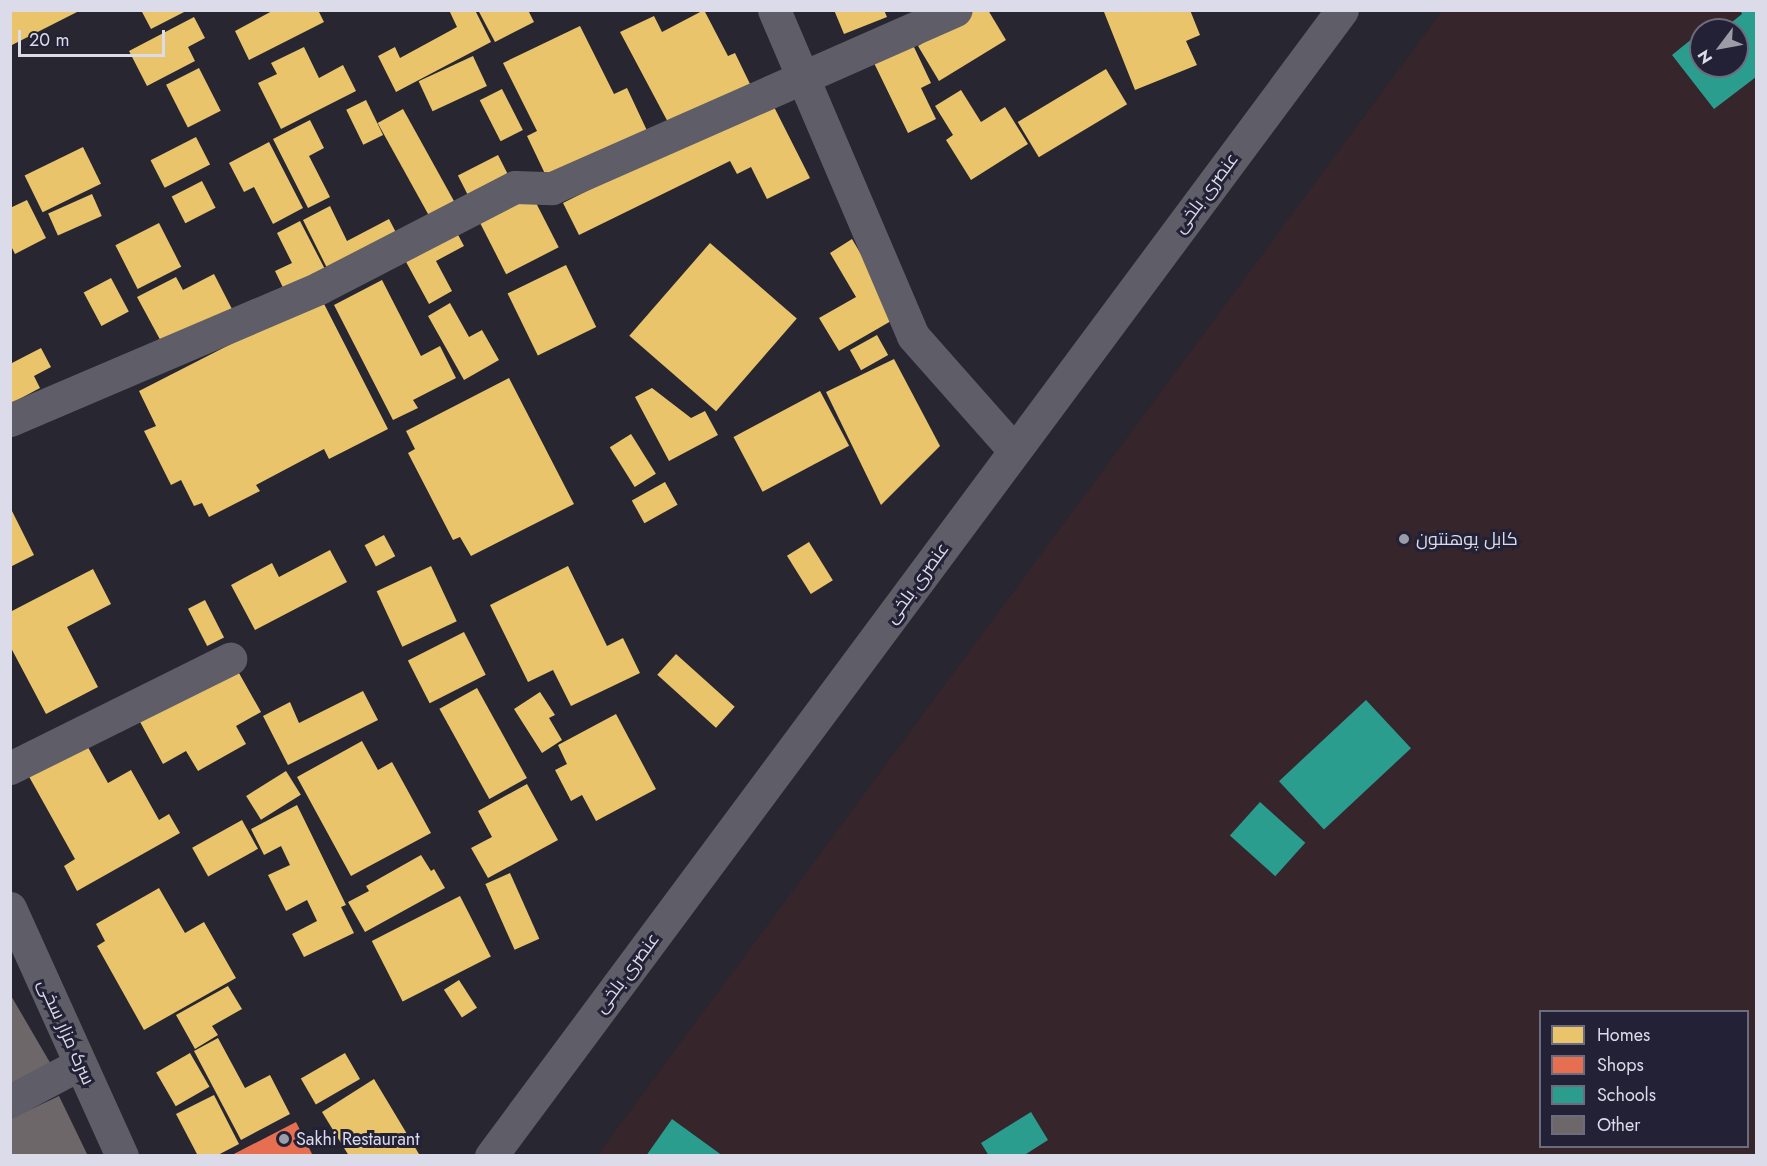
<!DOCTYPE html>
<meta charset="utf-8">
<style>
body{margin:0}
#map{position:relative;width:1767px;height:1166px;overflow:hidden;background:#272631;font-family:Jost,Cairo,sans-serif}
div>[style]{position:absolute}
.education>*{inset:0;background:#36252a}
.homes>*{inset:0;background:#e9c46a;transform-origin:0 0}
.shops>*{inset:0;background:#e76f51}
.schools>*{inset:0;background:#2a9d8f;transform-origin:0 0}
.building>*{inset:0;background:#6d676a}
.minor>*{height:33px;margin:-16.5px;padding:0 16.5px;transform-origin:16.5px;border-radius:16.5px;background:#5e5d68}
.tertiary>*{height:33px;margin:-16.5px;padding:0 16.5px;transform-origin:16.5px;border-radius:16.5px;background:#5e5d68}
.dots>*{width:16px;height:16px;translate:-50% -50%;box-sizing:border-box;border:3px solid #232136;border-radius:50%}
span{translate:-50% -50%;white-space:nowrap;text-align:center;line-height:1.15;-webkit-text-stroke:6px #232136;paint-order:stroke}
.street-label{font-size:18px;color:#dbdbe9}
.poi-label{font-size:18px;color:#dbdbe9}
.left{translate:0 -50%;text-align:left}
.frame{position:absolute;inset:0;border:12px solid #dbdbe9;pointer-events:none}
.legend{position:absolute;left:1539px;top:1010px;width:210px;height:138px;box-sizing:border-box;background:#232136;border:2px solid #6d6b7e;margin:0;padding:8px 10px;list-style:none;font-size:18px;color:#dbdbe9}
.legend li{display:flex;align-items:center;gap:12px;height:30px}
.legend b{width:30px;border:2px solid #6d6b7e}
.north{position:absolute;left:1689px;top:18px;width:60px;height:60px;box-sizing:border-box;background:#232136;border:2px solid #6d6b7e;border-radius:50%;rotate:238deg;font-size:16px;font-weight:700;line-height:24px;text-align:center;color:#dbdbe9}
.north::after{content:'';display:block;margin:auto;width:21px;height:27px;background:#9c9ca9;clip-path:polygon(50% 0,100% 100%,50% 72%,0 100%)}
.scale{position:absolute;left:18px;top:30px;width:147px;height:27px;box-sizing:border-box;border:3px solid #dbdbe9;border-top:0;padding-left:8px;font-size:18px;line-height:21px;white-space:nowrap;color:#dbdbe9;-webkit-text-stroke:4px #232136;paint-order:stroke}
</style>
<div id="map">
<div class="education">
<i style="clip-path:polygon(evenodd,1442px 11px,1756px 11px,1756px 1155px,597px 1156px,1442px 11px,1701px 30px,1737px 30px,1737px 66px,1701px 66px,1701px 30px,1442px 11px,1540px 1012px,1748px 1012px,1748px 1146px,1540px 1146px,1540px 1012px)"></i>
</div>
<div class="homes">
<i style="clip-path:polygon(10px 10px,81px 10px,10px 46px)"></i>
<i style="clip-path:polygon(141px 10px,188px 10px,151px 29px)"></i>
<i style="clip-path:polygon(274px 10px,318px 10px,324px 22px,249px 60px,235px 31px)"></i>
<i style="clip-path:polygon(449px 10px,475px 10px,491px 42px,396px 92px,378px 56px,395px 47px,400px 58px,457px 27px)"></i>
<i style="clip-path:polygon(478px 10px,528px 10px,534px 22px,495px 42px)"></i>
<i style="clip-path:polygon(704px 10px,728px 56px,735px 53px,750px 84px,670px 126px,620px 32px,654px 16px,662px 32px)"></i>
<i style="clip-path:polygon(834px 10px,884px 10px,887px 17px,844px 34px)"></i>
<i style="clip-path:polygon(976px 10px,988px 10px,1006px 40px,939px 81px,918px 46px)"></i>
<i style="clip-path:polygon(1109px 10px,1190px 10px,1200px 35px,1186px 41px,1197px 65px,1135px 90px,1104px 12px)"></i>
<i style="clip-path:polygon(194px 17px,205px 38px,188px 47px,195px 61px,147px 86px,129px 51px)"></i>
<i style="clip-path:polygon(580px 26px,614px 94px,627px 88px,650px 137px,547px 178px,527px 136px,537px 131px,503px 63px)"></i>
<i style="clip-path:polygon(913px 45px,931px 83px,921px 88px,936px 119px,908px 133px,874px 63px)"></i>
<i style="clip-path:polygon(304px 47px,319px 78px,343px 65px,356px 91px,281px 129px,258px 83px,277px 74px,271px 63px)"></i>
<i style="left:473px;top:56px;width:33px;height:60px;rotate:65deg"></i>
<i style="left:199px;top:68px;width:48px;height:37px;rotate:63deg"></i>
<i style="left:1106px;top:69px;width:41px;height:103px;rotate:59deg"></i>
<i style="left:502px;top:89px;width:46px;height:25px;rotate:63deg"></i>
<i style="clip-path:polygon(961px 90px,981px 122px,1005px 107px,1028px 144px,971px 180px,946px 140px,953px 135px,935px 106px)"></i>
<i style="clip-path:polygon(770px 99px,810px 178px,767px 199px,751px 167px,737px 174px,730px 161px,579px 235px,563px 203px)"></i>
<i style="left:366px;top:100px;width:39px;height:22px;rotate:64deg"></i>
<i style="left:403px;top:109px;width:106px;height:29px;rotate:61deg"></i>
<i style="clip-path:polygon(310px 120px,324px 148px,309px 156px,330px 197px,308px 208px,273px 139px)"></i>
<i style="left:196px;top:137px;width:31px;height:51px;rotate:63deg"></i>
<i style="clip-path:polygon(269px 142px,303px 208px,273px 224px,254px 187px,244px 192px,229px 163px)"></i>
<i style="left:83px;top:147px;width:41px;height:65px;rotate:64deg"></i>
<i style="left:498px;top:155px;width:29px;height:45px;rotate:63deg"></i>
<i style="left:202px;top:181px;width:30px;height:34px;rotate:63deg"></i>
<i style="left:531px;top:193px;width:61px;height:59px;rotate:63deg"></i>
<i style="left:92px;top:194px;width:24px;height:48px;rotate:66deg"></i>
<i style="clip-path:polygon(27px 200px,46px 238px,15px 254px,10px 244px,10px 208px)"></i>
<i style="clip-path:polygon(330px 206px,347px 241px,389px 219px,402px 244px,333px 280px,303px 220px)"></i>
<i style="clip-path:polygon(300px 221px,328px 275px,287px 296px,275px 271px,292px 263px,277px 233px)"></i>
<i style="left:159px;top:223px;width:49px;height:49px;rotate:63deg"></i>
<i style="clip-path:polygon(456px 231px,464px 246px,436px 261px,452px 291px,429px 304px,405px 260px)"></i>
<i style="clip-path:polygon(852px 239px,898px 317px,839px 351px,819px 318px,856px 297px,830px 253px)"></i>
<i style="left:710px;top:243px;width:115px;height:123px;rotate:41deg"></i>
<i style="left:566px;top:265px;width:69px;height:65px;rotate:64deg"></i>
<i style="clip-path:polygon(214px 274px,232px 309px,163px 345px,137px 297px,176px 277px,183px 290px)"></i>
<i style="left:111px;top:278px;width:38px;height:31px;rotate:62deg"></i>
<i style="clip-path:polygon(382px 280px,421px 356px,440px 346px,456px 378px,413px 400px,418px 408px,393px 420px,334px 305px)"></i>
<i style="clip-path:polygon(321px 298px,388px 429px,329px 459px,324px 449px,256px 485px,260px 491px,209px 517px,202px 503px,194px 506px,181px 480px,171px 485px,144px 431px,156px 426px,139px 391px)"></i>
<i style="clip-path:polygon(450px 303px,469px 337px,482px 330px,499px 360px,464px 380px,428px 316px)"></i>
<i style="left:877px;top:335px;width:23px;height:31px;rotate:61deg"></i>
<i style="clip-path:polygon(41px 348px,51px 367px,34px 376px,40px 388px,10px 404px,10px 364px)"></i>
<i style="clip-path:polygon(894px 359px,940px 446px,881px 505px,826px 392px)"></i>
<i style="clip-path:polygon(509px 378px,574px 504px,471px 556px,460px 537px,453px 540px,408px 453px,415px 449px,406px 431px)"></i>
<i style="clip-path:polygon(652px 388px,691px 418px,705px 411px,718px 435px,669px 461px,635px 397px)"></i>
<i style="left:820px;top:391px;width:62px;height:98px;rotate:62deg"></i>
<i style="left:631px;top:434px;width:47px;height:25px;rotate:58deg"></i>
<i style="left:665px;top:482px;width:26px;height:38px;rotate:61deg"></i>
<i style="clip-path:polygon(10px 507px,34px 555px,10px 567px)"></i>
<i style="left:384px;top:535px;width:24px;height:22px;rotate:62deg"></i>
<i style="left:809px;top:542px;width:45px;height:26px;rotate:58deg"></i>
<i style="clip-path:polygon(330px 550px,347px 582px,255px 630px,231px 585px,272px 563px,279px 577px)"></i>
<i style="left:431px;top:566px;width:61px;height:60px;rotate:65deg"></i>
<i style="clip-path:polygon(568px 566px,607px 646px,623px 638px,640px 673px,571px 706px,553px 670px,528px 682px,490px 605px)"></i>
<i style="clip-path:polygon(93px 569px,111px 604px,67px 627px,98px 687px,46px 714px,10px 646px,10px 612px)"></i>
<i style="left:205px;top:600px;width:42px;height:19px;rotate:63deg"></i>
<i style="left:464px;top:632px;width:48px;height:63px;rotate:63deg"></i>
<i style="left:676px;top:654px;width:79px;height:28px;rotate:42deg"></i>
<i style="clip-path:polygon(235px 666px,261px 712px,236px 726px,246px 744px,198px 771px,186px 751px,163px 764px,139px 720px)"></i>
<i style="left:477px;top:688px;width:103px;height:43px;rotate:61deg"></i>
<i style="clip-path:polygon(363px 691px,378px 720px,288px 765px,263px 716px,290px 702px,299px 723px)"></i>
<i style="clip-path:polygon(540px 692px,555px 715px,549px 718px,562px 740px,542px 753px,514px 709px)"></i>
<i style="clip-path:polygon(616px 714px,656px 789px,596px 821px,582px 795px,571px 801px,555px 770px,567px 764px,558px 745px)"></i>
<i style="clip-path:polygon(362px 741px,378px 770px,392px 762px,431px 833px,351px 876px,297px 777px)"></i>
<i style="clip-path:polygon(85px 742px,108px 783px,131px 770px,159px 820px,169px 814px,180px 833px,77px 891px,64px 866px,75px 859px,27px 773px)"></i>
<i style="left:286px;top:771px;width:28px;height:47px;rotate:58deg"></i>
<i style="clip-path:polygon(527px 784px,558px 840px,488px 878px,471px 848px,492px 837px,478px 811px)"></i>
<i style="clip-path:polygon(297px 805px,346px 905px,341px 907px,354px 933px,304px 957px,292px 934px,317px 921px,307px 900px,286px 911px,268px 875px,290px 865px,281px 846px,264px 855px,251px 829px)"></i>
<i style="left:242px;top:820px;width:33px;height:57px;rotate:61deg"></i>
<i style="clip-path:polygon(421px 855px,431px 871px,434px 869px,445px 888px,365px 932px,348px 902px,369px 891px,366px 886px)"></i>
<i style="left:510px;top:873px;width:72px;height:27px;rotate:66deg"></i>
<i style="clip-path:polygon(159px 888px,185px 933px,204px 922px,236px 978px,144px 1030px,97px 946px,105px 941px,96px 924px)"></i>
<i style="left:460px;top:896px;width:68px;height:99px;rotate:63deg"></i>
<i style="left:459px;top:980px;width:33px;height:18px;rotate:57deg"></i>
<i style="clip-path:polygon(228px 986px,242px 1009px,212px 1026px,218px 1035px,195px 1049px,176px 1015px)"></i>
<i style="clip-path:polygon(218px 1038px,245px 1088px,270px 1075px,290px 1114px,241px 1140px,194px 1051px)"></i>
<i style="left:190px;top:1053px;width:39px;height:39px;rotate:60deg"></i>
<i style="left:345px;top:1053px;width:30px;height:51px;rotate:60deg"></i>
<i style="clip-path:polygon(374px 1079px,419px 1154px,417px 1156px,349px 1156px,322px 1112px)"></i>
<i style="clip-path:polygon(214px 1095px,239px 1144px,216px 1156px,198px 1156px,176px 1114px)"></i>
</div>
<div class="shops">
<i style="clip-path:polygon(296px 1122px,313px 1156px,230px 1156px)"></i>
</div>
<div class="schools">
<i style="clip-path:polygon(1740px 10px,1756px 10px,1756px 77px,1714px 109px,1672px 55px,1698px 34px,1701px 38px,1701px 66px,1737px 66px,1737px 30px,1722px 30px,1742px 14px)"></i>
<i style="left:1366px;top:700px;width:66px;height:119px;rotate:47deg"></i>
<i style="left:1260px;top:802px;width:61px;height:45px;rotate:42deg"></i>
<i style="clip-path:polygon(1031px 1112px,1048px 1140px,1023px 1156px,989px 1156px,981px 1143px)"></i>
<i style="clip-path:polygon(672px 1119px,723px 1156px,646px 1156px)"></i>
</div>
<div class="building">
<i style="clip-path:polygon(10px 994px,52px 1066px,10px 1090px)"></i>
<i style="clip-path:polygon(59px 1096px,88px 1156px,10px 1156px,10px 1119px)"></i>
</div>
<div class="minor">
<i style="left:774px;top:10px;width:354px;rotate:66.9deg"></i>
<i style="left:913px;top:336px;width:152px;rotate:48.5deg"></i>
<i style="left:10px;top:420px;width:336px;rotate:-23.1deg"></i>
<i style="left:319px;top:288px;width:220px;rotate:-27.3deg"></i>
<i style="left:515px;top:187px;width:37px;rotate:2deg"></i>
<i style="left:552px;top:188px;width:441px;rotate:-23.8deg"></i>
<i style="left:10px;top:768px;width:246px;rotate:-26.4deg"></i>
<i style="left:10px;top:908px;width:272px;rotate:65.7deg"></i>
<i style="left:10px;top:1101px;width:79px;rotate:-27.9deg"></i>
</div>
<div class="tertiary">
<i style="left:491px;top:1156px;width:1427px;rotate:-53.4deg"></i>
</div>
<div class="dots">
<i style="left:1404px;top:539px;background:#9c9ca9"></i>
<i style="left:284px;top:1139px;background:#9c9ca9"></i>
</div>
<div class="street-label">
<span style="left:1206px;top:193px;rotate:-53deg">عنصری بلخی</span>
<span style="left:917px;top:583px;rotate:-54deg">عنصری بلخی</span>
<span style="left:627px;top:973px;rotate:-53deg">عنصری بلخی</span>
<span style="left:66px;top:1032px;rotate:66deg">سرک مزار سخی</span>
</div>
<div class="poi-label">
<span class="left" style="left:1416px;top:539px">کابل پوهنتون</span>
<span class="left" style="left:296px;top:1139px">Sakhi Restaurant</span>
</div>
<div class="frame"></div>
<ul class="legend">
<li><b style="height:16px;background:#e9c46a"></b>Homes</li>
<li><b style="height:16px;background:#e76f51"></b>Shops</li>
<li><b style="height:16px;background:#2a9d8f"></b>Schools</li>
<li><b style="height:16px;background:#6d676a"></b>Other</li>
</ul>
<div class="north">N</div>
<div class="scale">20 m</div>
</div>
